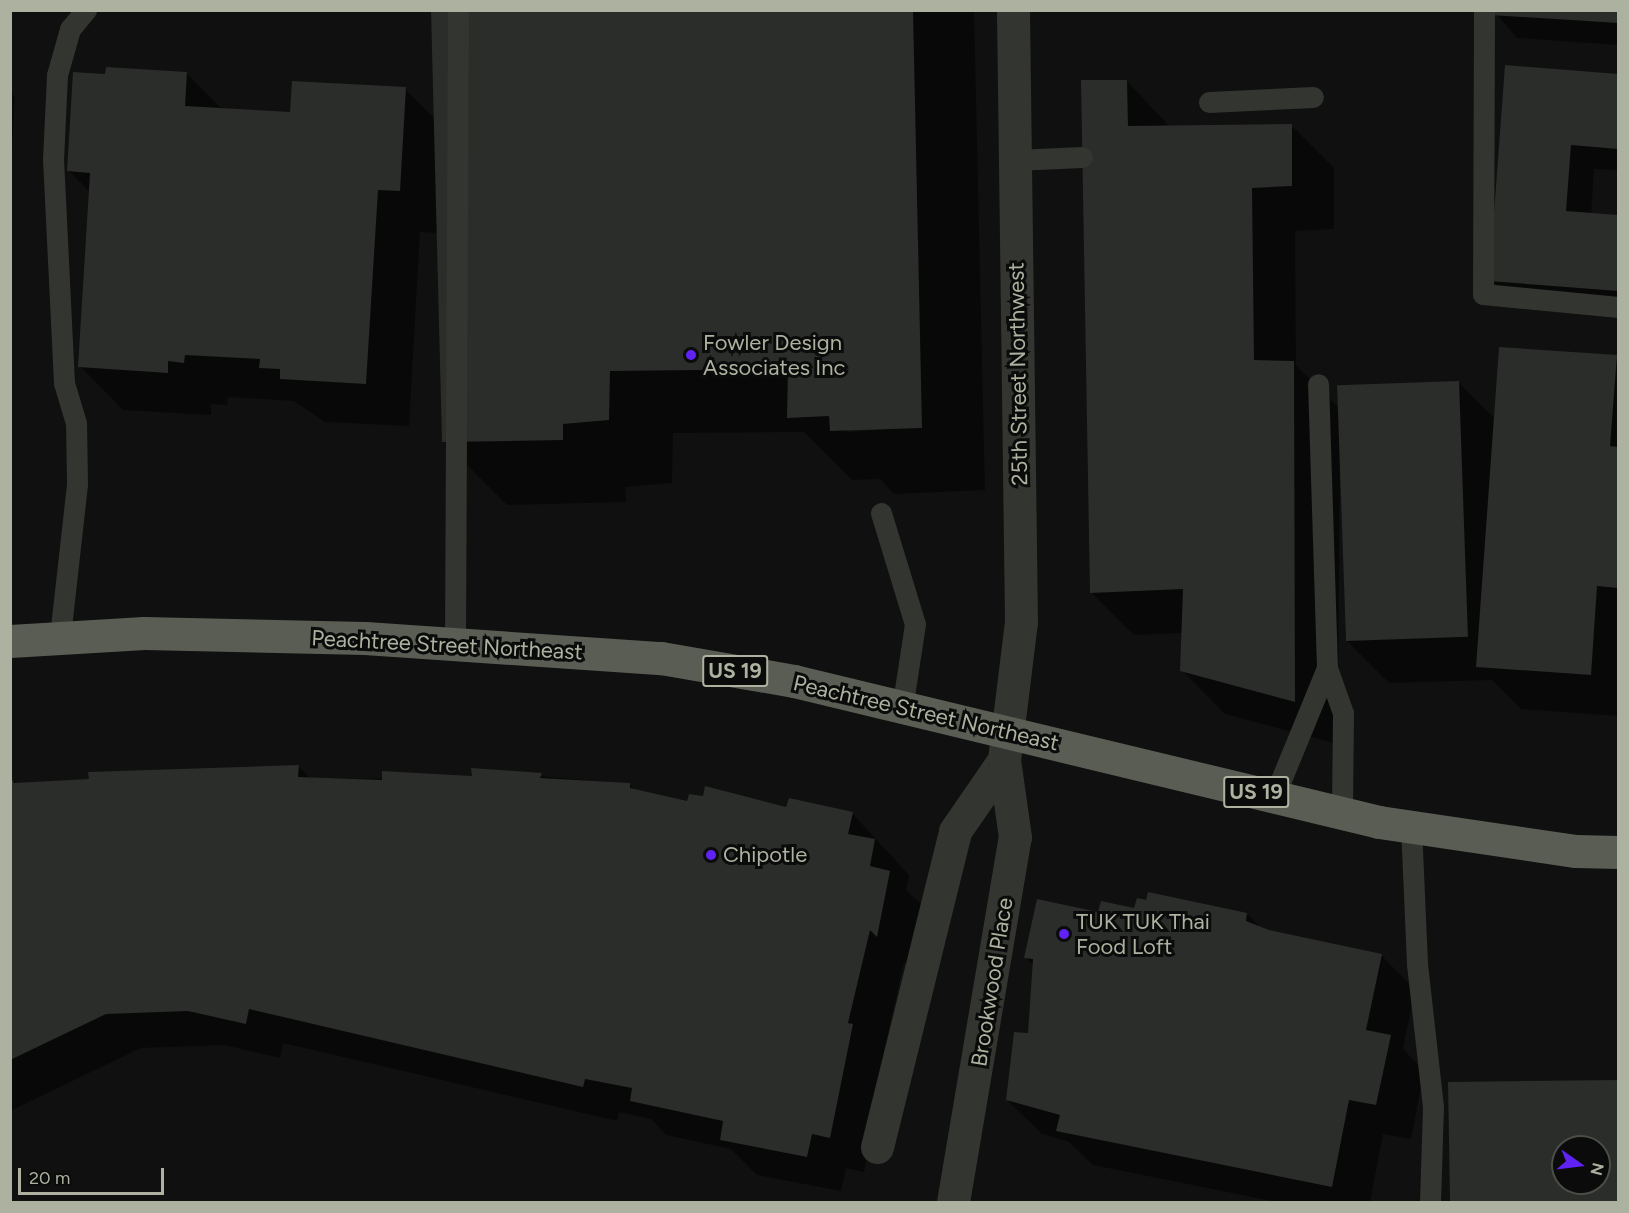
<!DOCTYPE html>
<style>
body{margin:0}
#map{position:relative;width:1629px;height:1213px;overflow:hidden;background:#0f100f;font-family:Figtree,sans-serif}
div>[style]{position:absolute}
.shadow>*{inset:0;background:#0007}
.building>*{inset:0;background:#2b2d2a;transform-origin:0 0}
.service>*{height:21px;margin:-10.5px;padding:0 10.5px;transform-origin:10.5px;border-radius:10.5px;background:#333530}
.minor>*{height:33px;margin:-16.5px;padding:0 16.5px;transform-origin:16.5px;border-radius:16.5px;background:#333530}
.trunk>*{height:33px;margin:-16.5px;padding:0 16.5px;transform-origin:16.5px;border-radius:16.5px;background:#5a5d54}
.dots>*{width:16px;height:16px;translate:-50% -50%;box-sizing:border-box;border:3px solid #0a0b0a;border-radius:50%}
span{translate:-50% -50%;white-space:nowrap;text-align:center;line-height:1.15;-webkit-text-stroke:6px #0a0b0a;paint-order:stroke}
.shield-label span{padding:2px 4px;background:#0a0b0a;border:2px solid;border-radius:4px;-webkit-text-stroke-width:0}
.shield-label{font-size:21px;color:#acb29f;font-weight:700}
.poi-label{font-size:22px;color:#acb29f}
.left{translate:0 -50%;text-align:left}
.street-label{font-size:22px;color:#acb29f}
.frame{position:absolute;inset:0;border:12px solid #acb29f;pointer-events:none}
.north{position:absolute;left:1551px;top:1135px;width:60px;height:60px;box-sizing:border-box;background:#0a0b0a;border:2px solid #4b4e46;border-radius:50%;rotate:104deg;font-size:16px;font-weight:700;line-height:24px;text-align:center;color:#acb29f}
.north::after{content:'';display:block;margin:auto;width:21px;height:27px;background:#6022f5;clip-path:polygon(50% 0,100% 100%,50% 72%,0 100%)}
.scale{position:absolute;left:18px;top:1168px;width:146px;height:27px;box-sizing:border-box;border:3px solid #acb29f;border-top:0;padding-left:8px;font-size:18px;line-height:21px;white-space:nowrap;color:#acb29f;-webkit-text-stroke:4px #0a0b0a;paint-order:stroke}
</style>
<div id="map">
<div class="shadow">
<i style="clip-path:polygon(evenodd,432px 10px,974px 10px,985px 490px,894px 494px,880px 479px,852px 480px,804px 432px,673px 433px,672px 483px,625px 487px,626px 502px,507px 505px,444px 442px,438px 233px,420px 232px,409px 426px,325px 422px,294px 401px,228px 397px,227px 405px,211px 404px,211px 415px,123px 410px,80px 366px,90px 192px,69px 171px,107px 76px,186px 73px,223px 110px,292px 114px,405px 89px,435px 119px,432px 10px,930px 426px,848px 432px,845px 429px,930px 426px)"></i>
<i style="clip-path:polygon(1493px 10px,1618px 10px,1618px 45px,1517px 38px)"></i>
<i style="clip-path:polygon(1506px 67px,1618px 75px,1618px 170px,1594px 169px,1591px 215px,1618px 217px,1618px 312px,1515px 304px,1491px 280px)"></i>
<i style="clip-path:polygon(1127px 81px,1170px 127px,1291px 125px,1334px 168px,1334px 229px,1295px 231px,1296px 365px,1339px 408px,1459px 383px,1496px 420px,1618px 359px,1618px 716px,1521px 709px,1492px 680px,1389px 683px,1346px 640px,1340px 434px,1338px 744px,1225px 714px,1182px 670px,1183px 633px,1134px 635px,1091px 592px)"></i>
<i style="clip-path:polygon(10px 92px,15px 97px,10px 185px)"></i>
<i style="clip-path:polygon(299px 766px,311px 779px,473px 778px,473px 770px,629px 784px,636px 791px,688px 802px,852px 813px,909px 875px,906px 890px,924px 907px,912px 970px,904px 962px,883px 1056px,887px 1060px,864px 1172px,846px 1168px,841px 1191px,757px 1175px,731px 1149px,666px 1135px,651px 1119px,619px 1112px,617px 1121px,283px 1043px,280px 1058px,224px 1045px,141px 1048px,10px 1111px,10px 777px,18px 784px)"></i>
<i style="clip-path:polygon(1135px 910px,1247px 914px,1262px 929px,1381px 955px,1415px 990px,1403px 1049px,1424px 1071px,1411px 1139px,1383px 1134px,1370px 1202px,1277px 1202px,1093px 1165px,1069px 1142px,1042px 1134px,1007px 1100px,1029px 1035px,1034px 966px,1026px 957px,1100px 913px)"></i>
<i style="clip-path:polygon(evenodd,1618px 1081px,1618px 1202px,1451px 1202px,1449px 1084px,1618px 1081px,1563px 1147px,1599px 1147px,1599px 1183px,1563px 1183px,1563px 1147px)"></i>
</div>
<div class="building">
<i style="clip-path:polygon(431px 10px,913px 10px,922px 428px,830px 431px,829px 416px,787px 418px,788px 369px,610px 371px,609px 420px,563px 424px,563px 440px,442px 442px)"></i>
<i style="clip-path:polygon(1492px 10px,1618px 10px,1618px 23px,1491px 15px)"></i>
<i style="clip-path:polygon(1505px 65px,1618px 74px,1618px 149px,1571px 145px,1566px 211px,1618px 215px,1618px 291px,1489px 281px)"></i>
<i style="clip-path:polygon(106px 67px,187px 72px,185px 106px,290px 112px,292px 81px,406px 87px,400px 191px,378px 190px,366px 384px,280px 379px,280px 369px,259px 368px,260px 359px,185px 355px,184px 363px,168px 361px,168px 373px,78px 367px,90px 173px,67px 171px,73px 72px,105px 74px)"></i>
<i style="clip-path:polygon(1081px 80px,1127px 80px,1128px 126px,1292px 124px,1292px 186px,1252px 188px,1254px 360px,1294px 361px,1295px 702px,1180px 671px,1183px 589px,1090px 593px)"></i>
<i style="clip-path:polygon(1499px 347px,1617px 355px,1610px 446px,1618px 447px,1618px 588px,1597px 586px,1591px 675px,1476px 667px)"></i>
<i style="left:1459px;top:381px;width:256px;height:122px;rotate:88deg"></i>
<i style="clip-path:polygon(299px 765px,298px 777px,382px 780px,382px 771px,472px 776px,471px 768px,542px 773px,540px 778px,630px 783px,630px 788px,687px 801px,689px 794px,703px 796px,705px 786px,786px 807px,789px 798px,853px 812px,848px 834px,875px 839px,870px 866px,890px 871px,877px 937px,870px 930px,848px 1023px,853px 1024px,830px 1138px,812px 1134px,807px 1157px,720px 1140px,723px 1121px,630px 1101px,632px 1088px,585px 1079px,583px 1087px,249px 1009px,246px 1024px,188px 1011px,106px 1014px,10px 1060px,10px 774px,14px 783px,89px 779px,88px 772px)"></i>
<i style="clip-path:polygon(1148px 892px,1247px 913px,1246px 921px,1269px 930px,1382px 954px,1366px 1030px,1391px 1035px,1376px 1105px,1349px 1100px,1332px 1187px,1056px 1131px,1060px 1115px,1006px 1100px,1014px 1032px,1028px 1033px,1033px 959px,1024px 958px,1037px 899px,1098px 912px,1101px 901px,1134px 908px,1137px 898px,1146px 900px)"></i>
<i style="clip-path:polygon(evenodd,1618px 1080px,1618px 1202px,1450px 1202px,1448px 1082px,1618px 1080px,1563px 1147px,1599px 1147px,1599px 1183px,1563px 1183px,1563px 1147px)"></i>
</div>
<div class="service">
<i style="left:1484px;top:10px;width:284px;rotate:90.2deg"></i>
<i style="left:1483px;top:294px;width:136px;rotate:5.5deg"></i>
<i style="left:1209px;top:102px;width:104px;rotate:-2.8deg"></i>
<i style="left:1015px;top:160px;width:67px;rotate:-2.6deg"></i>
<i style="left:881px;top:513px;width:116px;rotate:73deg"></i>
<i style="left:915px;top:624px;width:86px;rotate:98.7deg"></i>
<i style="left:60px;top:636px;width:153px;rotate:-83.6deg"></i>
<i style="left:77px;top:484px;width:61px;rotate:-90.9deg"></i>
<i style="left:76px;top:423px;width:42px;rotate:-106.7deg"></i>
<i style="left:64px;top:383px;width:223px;rotate:-92.8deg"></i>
<i style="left:53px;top:160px;width:85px;rotate:-87.3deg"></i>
<i style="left:57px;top:75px;width:48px;rotate:-74.2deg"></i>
<i style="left:70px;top:29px;width:25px;rotate:-50deg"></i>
<i style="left:455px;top:644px;width:634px;rotate:-89.73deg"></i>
<i style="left:1327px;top:668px;width:48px;rotate:70.4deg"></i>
<i style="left:1343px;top:713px;width:99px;rotate:90.6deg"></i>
<i style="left:1274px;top:797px;width:139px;rotate:-67.7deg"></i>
<i style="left:1327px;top:668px;width:284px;rotate:-91.8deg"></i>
<i style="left:1411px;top:826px;width:138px;rotate:87.5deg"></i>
<i style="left:1417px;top:964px;width:144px;rotate:83.6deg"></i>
<i style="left:1433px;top:1107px;width:95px;rotate:91.8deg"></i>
</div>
<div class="minor">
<i style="left:877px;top:1147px;width:325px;rotate:-76.1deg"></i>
<i style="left:955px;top:831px;width:86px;rotate:-55.4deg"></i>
<i style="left:953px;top:1202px;width:370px;rotate:-80.4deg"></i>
<i style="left:1015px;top:837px;width:78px;rotate:-98.1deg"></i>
<i style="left:1004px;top:760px;width:139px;rotate:-83deg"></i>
<i style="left:1021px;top:622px;width:612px;rotate:-90.75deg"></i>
</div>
<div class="trunk">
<i style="left:10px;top:641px;width:134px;rotate:-3.4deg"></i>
<i style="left:144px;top:633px;width:221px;rotate:1.3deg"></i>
<i style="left:365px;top:638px;width:297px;rotate:3.9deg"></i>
<i style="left:661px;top:658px;width:135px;rotate:9.8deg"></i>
<i style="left:794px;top:681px;width:602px;rotate:13.55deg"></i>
<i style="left:1379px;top:822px;width:199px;rotate:8.4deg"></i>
<i style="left:1576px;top:851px;width:42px;rotate:1.4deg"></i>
</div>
<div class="dots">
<i style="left:691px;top:355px;background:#6022f5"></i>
<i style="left:711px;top:855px;background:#6022f5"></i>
<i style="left:1064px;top:934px;background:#6022f5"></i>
</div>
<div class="shield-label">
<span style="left:735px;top:671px">US 19</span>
<span style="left:1256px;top:792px">US 19</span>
</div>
<div class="poi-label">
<span class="left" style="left:703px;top:355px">Fowler Design<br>Associates Inc</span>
<span class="left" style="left:723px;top:855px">Chipotle</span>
<span class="left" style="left:1076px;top:934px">TUK TUK Thai<br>Food Loft</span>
</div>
<div class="street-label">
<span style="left:1018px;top:374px;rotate:-91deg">25th Street Northwest</span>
<span style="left:447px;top:645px;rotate:3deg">Peachtree Street Northeast</span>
<span style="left:926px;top:713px;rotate:13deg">Peachtree Street Northeast</span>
<span style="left:992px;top:982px;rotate:-81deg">Brookwood Place</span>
</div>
<div class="frame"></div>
<div class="north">N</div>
<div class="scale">20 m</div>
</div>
